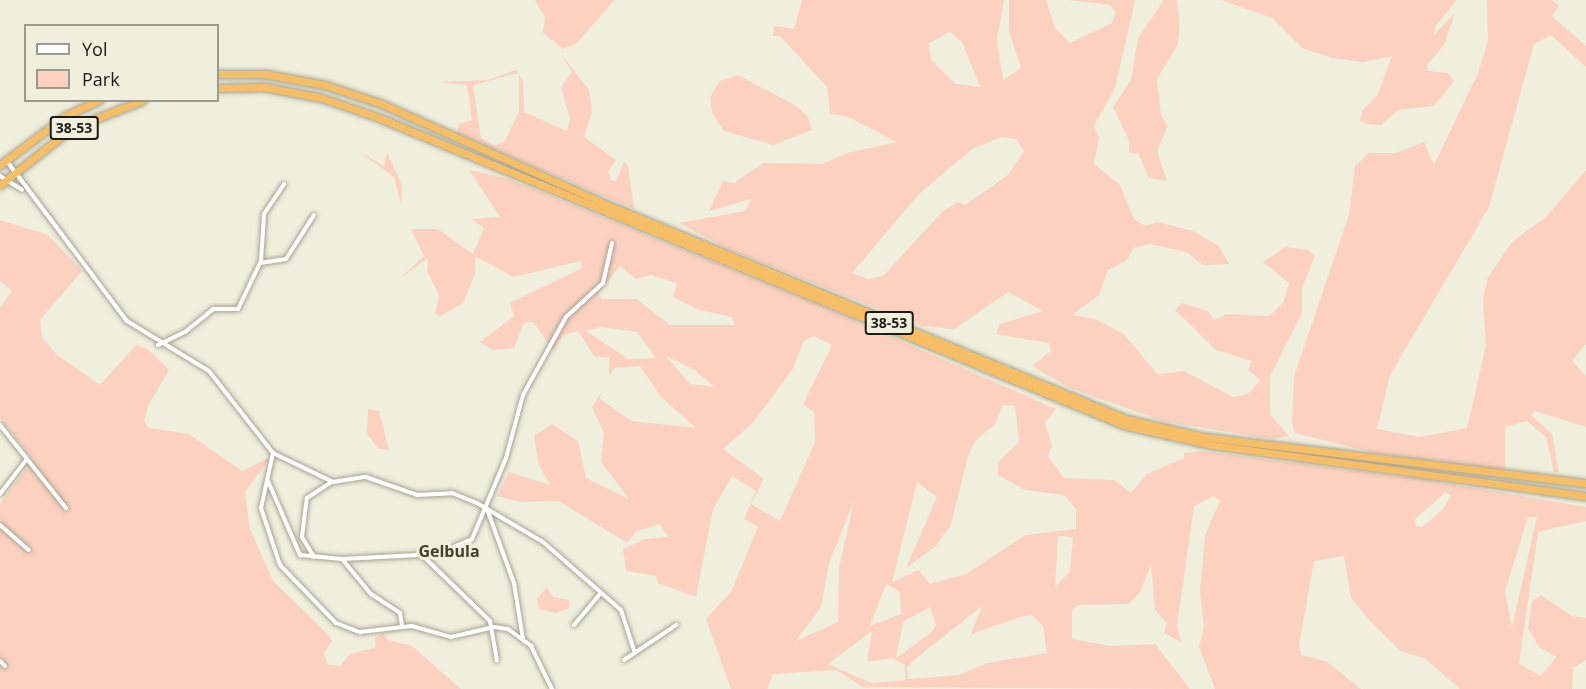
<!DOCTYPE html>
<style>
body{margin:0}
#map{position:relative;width:1586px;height:689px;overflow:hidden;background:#f0efdd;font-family:"Open Sans",sans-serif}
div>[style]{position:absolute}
.green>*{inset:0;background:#fcd1bf}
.roads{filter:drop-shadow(0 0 2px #a7a594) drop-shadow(0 0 2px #a7a594)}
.minor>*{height:4px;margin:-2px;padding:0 2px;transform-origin:2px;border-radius:2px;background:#fff}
.trunk>*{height:7px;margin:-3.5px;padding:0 3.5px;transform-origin:3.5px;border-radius:3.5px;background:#f6be66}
span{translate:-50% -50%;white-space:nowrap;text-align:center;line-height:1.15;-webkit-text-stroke:6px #f0efdd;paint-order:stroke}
.shield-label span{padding:2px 4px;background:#f0efdd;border:2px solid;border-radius:4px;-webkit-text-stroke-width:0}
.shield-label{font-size:14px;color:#1b1b15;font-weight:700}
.neighbourhood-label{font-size:16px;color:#414031;font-weight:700}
.legend{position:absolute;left:24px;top:24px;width:195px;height:78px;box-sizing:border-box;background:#f0efdd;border:2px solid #9b9a8d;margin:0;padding:8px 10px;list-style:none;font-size:18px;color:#1b1b15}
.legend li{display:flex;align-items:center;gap:12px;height:30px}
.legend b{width:30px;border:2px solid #9b9a8d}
</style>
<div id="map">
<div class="green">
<i style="clip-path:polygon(535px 0,615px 0,576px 44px,563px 49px,543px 33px,545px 17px)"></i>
<i style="clip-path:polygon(evenodd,802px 0,1004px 0,997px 40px,1003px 80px,1021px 68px,1009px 32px,1009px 0,1046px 0,1055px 28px,1070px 43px,1112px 23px,1116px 12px,1110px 5px,1069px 0,1135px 0,1115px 88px,1094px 126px,1099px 138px,1094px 164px,1120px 185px,1134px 219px,1145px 226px,1157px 222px,1193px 231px,1219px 246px,1229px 264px,1203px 265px,1186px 252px,1150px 244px,1133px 248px,1127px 260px,1108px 270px,1099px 295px,1072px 315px,1095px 319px,1124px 334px,1157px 374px,1184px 371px,1233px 397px,1248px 394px,1260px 380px,1248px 370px,1252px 361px,1216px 350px,1175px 310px,1182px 303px,1208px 311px,1214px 320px,1227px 314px,1269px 316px,1283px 303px,1289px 283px,1263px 262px,1286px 247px,1308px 250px,1315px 256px,1302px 288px,1302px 313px,1270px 377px,1270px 414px,1289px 436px,1272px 439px,1163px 421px,1070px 388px,1032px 366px,1051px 351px,1049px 343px,996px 334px,1000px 324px,1043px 311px,1008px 292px,954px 329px,922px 326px,728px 249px,679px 223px,745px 211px,751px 199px,709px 211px,723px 181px,734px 183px,764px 163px,823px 164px,847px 153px,897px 142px,846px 116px,830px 114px,827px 87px,780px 36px,773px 36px,774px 26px,794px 29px,802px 0,950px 32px,962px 42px,980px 87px,956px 84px,931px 60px,929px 43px,950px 32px,802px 0,1002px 137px,1016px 139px,1024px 151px,1008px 175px,965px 205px,958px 202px,942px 212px,883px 276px,868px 279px,852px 273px,919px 194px,972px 149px,1002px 137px)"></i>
<i style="clip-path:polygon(1164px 0,1177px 0,1180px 27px,1178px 44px,1157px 79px,1161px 115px,1168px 126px,1157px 151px,1167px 181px,1149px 178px,1138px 153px,1129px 153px,1129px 140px,1113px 107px,1131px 80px,1138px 38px)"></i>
<i style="clip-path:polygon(1221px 0,1457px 0,1436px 25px,1433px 36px,1455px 13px,1444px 45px,1427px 65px,1428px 71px,1448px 73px,1454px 81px,1434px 106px,1398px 110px,1381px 125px,1366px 124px,1360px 121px,1362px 111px,1378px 94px,1392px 56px,1363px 62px,1332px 58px,1302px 48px,1272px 18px)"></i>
<i style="clip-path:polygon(1487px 0,1552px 0,1559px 6px,1552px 16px,1586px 46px,1586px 67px,1551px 35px,1534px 44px,1489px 207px,1390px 375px,1377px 429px,1419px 437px,1467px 428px,1486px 346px,1483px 298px,1488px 277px,1512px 242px,1547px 216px,1586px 170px,1586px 344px,1572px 361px,1586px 376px,1586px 427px,1535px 411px,1531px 415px,1552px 434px,1559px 473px,1554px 472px,1546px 437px,1527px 421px,1505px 427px,1505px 471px,1375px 453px,1295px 433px,1292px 422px,1294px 376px,1349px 215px,1355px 166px,1369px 153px,1395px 153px,1424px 142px,1434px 165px,1478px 73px,1488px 41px)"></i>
<i style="clip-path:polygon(evenodd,561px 54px,589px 90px,592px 112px,584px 137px,616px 160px,608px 171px,611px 180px,616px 181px,624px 162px,628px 165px,634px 209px,457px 134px,459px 124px,472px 120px,467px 85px,439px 82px,488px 80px,516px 70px,523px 81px,524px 112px,567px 131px,570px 119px,561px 87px,572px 72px,561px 54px,519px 73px,519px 111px,505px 141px,495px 146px,481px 138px,473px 85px,519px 73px)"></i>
<i style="clip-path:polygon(738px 75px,795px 105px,808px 117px,812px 130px,773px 145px,724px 131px,712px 113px,710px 97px,720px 81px)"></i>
<i style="clip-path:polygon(360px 152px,384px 166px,387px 153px,402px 185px,401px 204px,394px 177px)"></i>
<i style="clip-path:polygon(evenodd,469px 170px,509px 179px,819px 305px,1056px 409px,1045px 423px,1052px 446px,1048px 456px,1064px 478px,1114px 480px,1131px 493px,1147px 474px,1184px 458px,1184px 453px,1201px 451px,1422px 479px,1586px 507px,1586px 521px,1538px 532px,1519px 664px,1541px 676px,1556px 657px,1539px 647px,1528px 629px,1532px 601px,1541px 595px,1572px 616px,1586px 618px,1586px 660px,1573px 668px,1572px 689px,1460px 689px,1424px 658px,1401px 651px,1371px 622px,1351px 598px,1344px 556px,1314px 561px,1299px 645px,1301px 655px,1326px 661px,1361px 689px,1215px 689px,1199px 647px,1204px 627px,1200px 592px,1205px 535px,1220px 501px,1213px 496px,1194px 506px,1177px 626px,1181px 642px,1164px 633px,1167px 623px,1155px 610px,1151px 565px,1140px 592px,1129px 604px,1077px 605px,1072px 610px,1072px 639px,1110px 646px,1155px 644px,1190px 689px,863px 687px,836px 670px,773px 674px,767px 689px,731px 689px,706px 619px,731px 592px,758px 527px,744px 519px,756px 491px,732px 476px,713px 509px,696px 597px,658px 583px,656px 576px,626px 571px,623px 549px,645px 539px,669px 537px,659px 524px,637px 531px,627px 543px,559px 501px,520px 502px,497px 496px,509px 472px,550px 485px,539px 466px,534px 436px,552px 424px,578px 441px,586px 478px,629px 499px,601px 462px,604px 433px,592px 407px,601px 393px,600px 399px,632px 421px,696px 428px,661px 397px,640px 366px,614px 368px,609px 376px,609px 358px,594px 356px,578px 331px,563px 335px,554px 351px,533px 322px,524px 323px,514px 348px,493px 350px,480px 342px,514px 316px,510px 303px,582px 268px,581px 261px,513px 277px,475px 256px,475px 274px,463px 303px,440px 316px,435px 314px,439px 295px,427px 271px,428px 258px,399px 279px,424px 256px,411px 229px,438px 229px,473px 254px,484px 228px,471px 219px,500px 217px,469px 170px,620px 266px,635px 279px,651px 275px,677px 283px,673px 297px,699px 310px,732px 317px,735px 325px,670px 325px,636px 299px,602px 299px,597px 295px,620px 266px,469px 170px,601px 327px,637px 332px,656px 358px,628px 359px,586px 331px,601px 327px,469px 170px,814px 336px,832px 345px,803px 404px,814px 412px,815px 442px,780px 521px,751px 504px,764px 479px,723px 449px,753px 423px,792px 370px,804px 341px,814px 336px,469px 170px,666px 356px,695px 370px,714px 387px,690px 384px,666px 356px,469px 170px,1003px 405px,1015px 406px,1019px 442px,998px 462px,998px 475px,1025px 490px,1064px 495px,1076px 509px,1076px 529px,1025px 535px,966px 574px,930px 584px,919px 570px,892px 582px,917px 482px,937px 497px,906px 568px,937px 545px,951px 524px,968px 456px,975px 441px,995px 424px,1003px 405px,469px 170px,1446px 492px,1451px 496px,1442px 510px,1422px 527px,1416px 526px,1415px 519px,1446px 492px,469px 170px,854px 501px,839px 568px,838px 622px,796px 641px,821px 607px,829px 563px,854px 501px,469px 170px,1528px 517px,1537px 517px,1512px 627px,1505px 591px,1528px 517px,469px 170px,1058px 536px,1073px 537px,1070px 571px,1055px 587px,1058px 536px,469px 170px,886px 584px,900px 592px,901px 614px,870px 626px,886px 584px,469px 170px,982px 606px,971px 634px,1031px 614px,1043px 626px,1047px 653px,987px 663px,959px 675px,908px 679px,907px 667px,914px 660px,982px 606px,469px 170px,930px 607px,936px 625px,932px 632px,896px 658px,903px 622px,930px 607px,469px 170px,872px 631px,867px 662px,893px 658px,905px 665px,906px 680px,871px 683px,828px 664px,872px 631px)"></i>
<i style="clip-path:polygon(0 220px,48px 235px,82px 271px,40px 320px,42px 337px,56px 354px,100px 385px,136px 345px,148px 349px,169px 370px,148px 406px,144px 421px,149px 428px,189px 434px,242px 471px,271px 457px,245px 492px,250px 529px,273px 581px,329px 635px,332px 641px,324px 653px,328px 665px,340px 666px,350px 654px,376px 647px,375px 638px,383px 633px,388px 640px,412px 646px,461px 689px,0 689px,0 503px,33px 460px,0 418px,0 307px,12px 291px,0 281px)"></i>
<i style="clip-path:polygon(368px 409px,379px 411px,389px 450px,378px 448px,367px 434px)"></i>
<i style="clip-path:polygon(547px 587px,553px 597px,569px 600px,569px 608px,556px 613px,539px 609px,537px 598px)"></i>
</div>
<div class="roads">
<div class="minor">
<i style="left:6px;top:160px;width:201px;rotate:53.1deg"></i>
<i style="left:127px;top:321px;width:96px;rotate:31.4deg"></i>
<i style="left:209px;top:371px;width:104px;rotate:52deg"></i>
<i style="left:273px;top:453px;width:67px;rotate:25.8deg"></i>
<i style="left:333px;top:482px;width:33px;rotate:-9deg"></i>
<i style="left:366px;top:477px;width:54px;rotate:19.4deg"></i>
<i style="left:417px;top:495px;width:35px;rotate:-3deg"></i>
<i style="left:452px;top:493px;width:27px;rotate:22deg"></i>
<i style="left:477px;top:503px;width:77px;rotate:30.6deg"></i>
<i style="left:543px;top:542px;width:103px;rotate:41.1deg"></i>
<i style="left:621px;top:610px;width:45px;rotate:72deg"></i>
<i style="left:0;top:176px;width:26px;rotate:32deg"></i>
<i style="left:261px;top:261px;width:47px;rotate:-86.3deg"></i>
<i style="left:264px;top:214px;width:36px;rotate:-56deg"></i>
<i style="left:158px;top:345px;width:30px;rotate:-26deg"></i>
<i style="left:185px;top:332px;width:36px;rotate:-39deg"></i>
<i style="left:213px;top:309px;width:25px"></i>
<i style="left:238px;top:309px;width:51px;rotate:-64.4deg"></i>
<i style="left:260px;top:263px;width:26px;rotate:-9deg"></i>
<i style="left:286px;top:259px;width:52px;rotate:-57.5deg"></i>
<i style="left:0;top:425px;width:106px;rotate:51.5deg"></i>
<i style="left:273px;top:453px;width:56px;rotate:102.3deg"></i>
<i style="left:261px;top:508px;width:60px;rotate:71.6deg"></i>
<i style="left:280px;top:565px;width:81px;rotate:46deg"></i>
<i style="left:336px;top:623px;width:26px;rotate:21deg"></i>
<i style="left:360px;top:632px;width:52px;rotate:-6.6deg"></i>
<i style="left:412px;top:626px;width:41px;rotate:15.8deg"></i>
<i style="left:451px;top:637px;width:44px;rotate:-13.1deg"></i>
<i style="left:494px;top:627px;width:14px;rotate:8deg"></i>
<i style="left:508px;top:629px;width:29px;rotate:36deg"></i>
<i style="left:531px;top:646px;width:48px;rotate:64deg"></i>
<i style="left:268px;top:481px;width:81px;rotate:66.6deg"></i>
<i style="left:300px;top:555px;width:42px;rotate:5.4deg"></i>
<i style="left:342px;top:559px;width:45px;rotate:50.4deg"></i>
<i style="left:371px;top:594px;width:35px;rotate:33deg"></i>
<i style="left:400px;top:613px;width:13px;rotate:81deg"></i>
<i style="left:0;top:494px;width:44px;rotate:-52.4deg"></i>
<i style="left:487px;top:509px;width:79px;rotate:70deg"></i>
<i style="left:514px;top:583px;width:57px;rotate:80.9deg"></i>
<i style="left:0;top:525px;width:38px;rotate:41deg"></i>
<i style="left:423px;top:556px;width:93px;rotate:44.1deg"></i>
<i style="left:490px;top:621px;width:40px;rotate:80deg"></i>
<i style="left:314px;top:557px;width:23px;rotate:-121deg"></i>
<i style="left:302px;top:537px;width:39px;rotate:-83deg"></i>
<i style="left:307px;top:498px;width:30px;rotate:-33deg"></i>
<i style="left:342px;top:559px;width:95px;rotate:-3deg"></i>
<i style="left:437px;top:554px;width:38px;rotate:-23deg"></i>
<i style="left:472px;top:539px;width:88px;rotate:-67.2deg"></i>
<i style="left:506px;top:458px;width:65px;rotate:-74.9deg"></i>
<i style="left:523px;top:395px;width:89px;rotate:-61.1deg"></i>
<i style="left:566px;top:317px;width:50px;rotate:-42.6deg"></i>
<i style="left:603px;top:283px;width:41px;rotate:-77.3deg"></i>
<i style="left:574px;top:625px;width:39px;rotate:-50deg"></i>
<i style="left:624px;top:660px;width:63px;rotate:-33.9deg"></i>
<i style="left:0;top:661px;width:7px;rotate:45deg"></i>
</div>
<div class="trunk">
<i style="left:218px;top:74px;width:47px"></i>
<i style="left:265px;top:74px;width:61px;rotate:10.4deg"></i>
<i style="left:325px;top:85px;width:60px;rotate:18.4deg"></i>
<i style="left:382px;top:104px;width:255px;rotate:24.1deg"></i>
<i style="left:615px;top:208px;width:553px;rotate:22.44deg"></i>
<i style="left:1126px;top:419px;width:80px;rotate:13deg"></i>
<i style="left:1204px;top:437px;width:385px;rotate:6.9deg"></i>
<i style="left:218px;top:88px;width:46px;rotate:-1.2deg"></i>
<i style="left:264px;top:87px;width:59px;rotate:10.7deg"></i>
<i style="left:322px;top:98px;width:58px;rotate:19.1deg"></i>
<i style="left:377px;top:117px;width:808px;rotate:22.41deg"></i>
<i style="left:1124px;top:425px;width:90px;rotate:12.8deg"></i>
<i style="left:1212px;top:445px;width:377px;rotate:7.8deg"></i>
<i style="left:0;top:165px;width:81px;rotate:-37deg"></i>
<i style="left:65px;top:116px;width:38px;rotate:-25deg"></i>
<i style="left:0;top:185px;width:92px;rotate:-38.4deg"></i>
<i style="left:72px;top:128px;width:76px;rotate:-21.5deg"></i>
</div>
</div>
<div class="shield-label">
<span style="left:74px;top:128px">38-53</span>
<span style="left:889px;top:323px">38-53</span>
</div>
<div class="neighbourhood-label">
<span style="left:449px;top:551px">Gelbula</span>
</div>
<ul class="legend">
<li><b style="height:8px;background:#fff"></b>Yol</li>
<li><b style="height:16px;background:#fcd1bf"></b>Park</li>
</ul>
</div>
